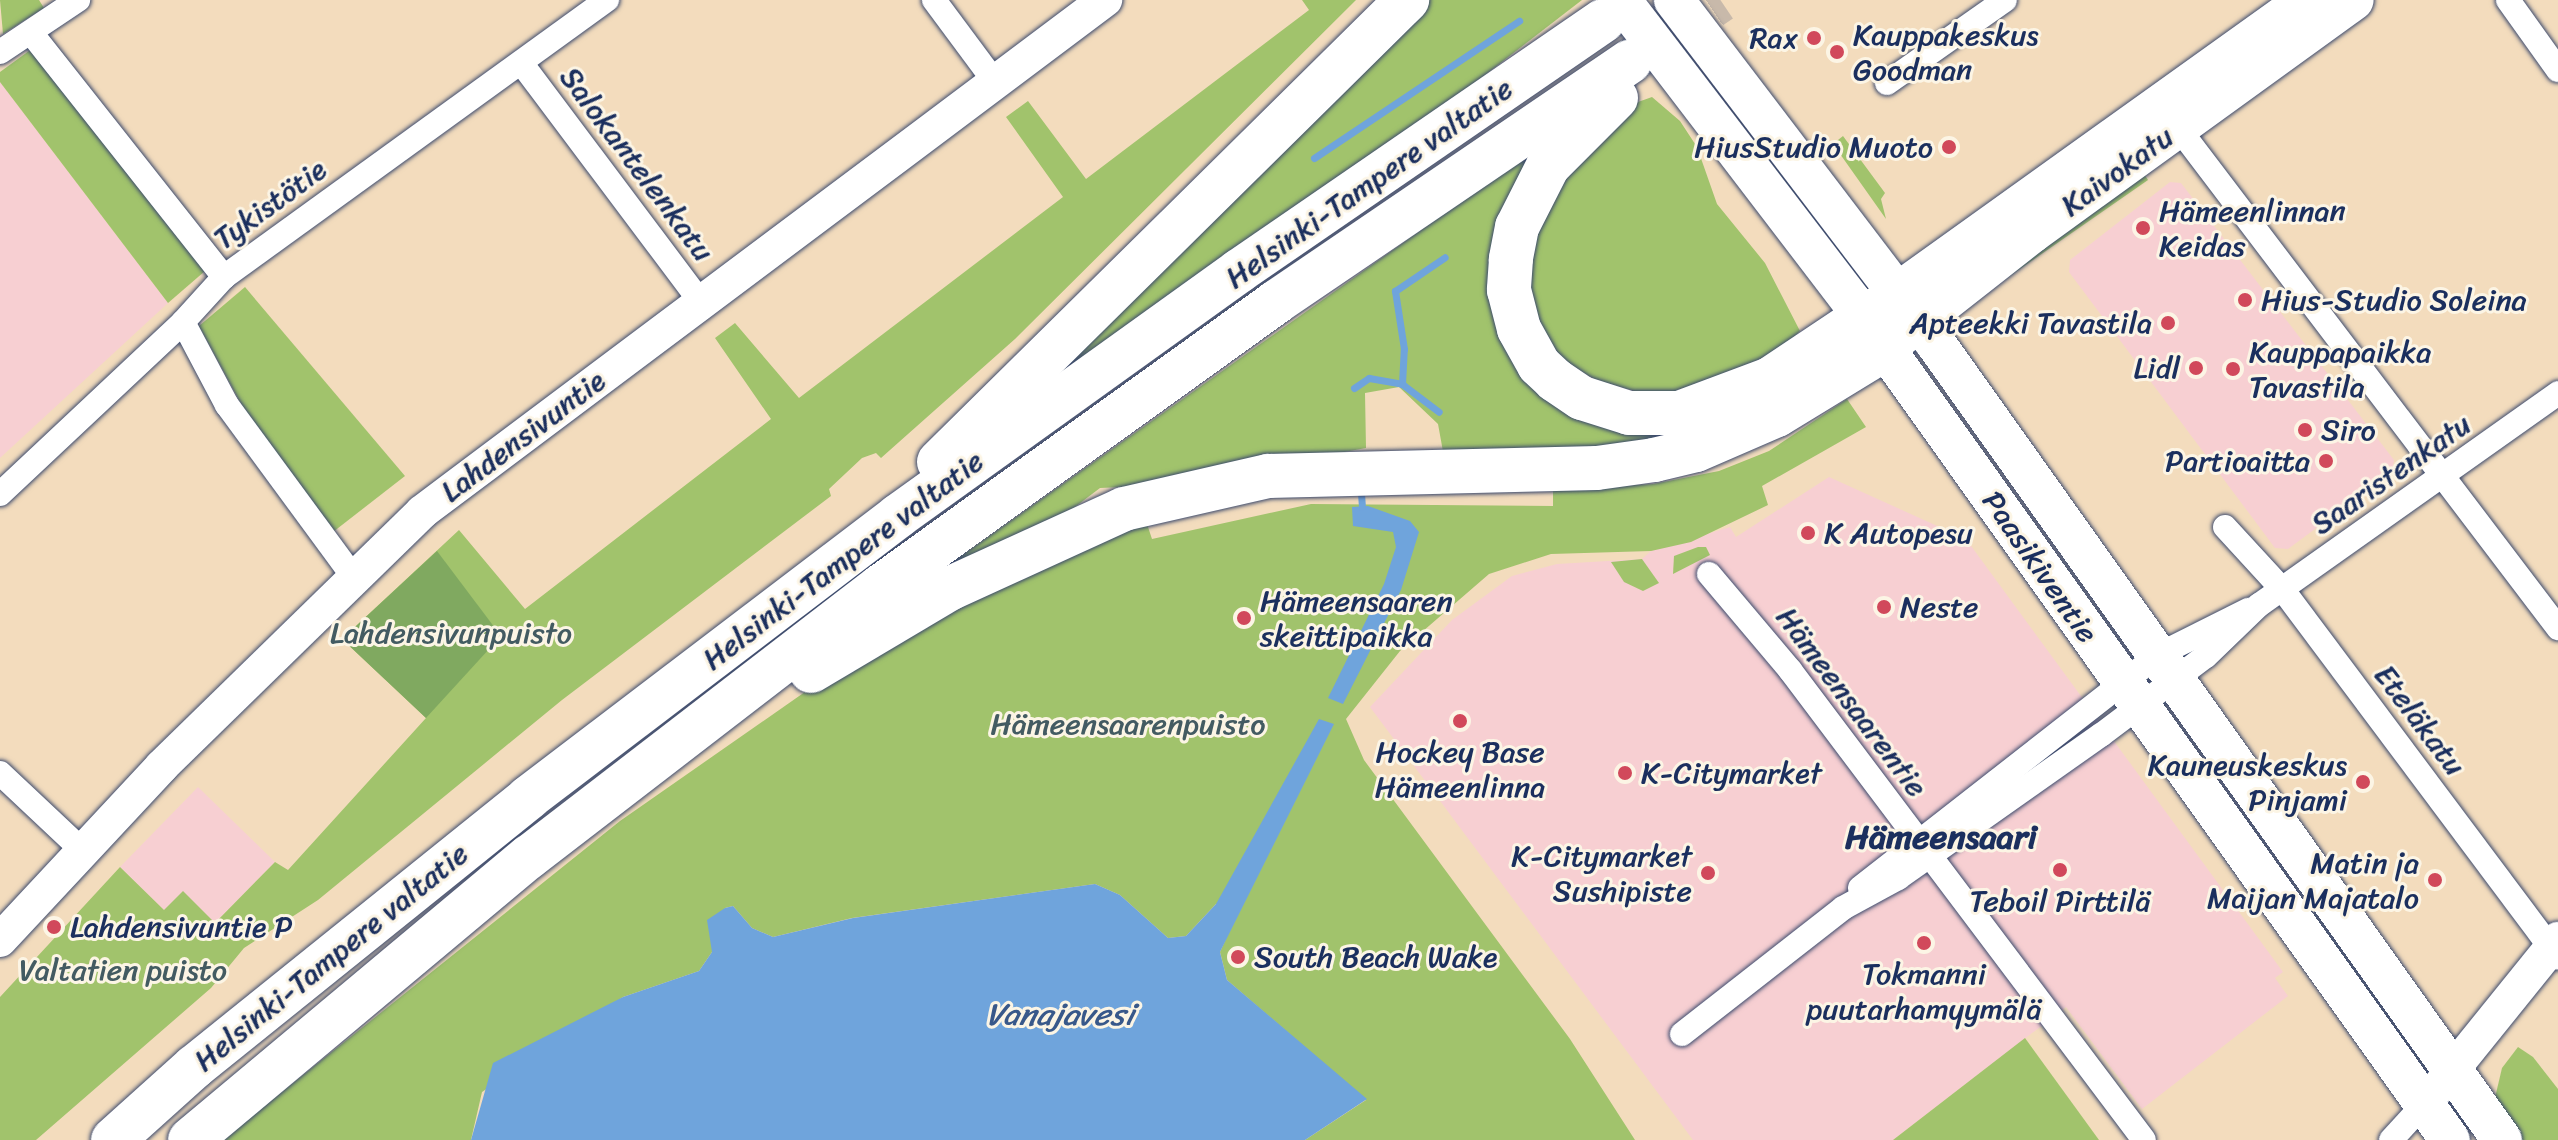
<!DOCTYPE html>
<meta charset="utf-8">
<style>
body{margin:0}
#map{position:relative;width:2558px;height:1140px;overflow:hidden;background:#f3dcbd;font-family:Sriracha,sans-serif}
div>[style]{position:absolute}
.built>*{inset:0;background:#f7cfd2}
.green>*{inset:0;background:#a1c36c}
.forest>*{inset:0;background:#80a960}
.water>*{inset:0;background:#6fa4dc}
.stream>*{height:7px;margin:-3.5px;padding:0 3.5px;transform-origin:3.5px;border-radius:3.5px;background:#6fa4dc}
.highway-tunnel>*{height:44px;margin-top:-22px;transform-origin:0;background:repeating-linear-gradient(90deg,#c8b9aa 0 44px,transparent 0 66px)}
.roads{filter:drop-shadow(0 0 2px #3b496c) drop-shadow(0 0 2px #3b496c)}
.street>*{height:24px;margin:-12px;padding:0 12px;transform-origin:12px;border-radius:12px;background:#fff}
.secondary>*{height:34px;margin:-17px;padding:0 17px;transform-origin:17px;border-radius:17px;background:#fff}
.primary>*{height:40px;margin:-20px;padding:0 20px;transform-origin:20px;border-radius:20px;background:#fff}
.highway>*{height:44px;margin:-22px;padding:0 22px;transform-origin:22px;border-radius:22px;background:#fff}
.dots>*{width:22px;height:22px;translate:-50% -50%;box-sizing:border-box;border:4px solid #fcf5e5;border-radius:50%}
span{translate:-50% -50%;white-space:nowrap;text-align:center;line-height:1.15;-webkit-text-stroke:6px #fcf5e5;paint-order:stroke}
.poi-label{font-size:30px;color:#1b2f5e}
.left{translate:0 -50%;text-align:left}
.right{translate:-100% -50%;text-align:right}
.street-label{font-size:30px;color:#1b2f5e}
.park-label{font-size:30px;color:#435b62}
.water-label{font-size:32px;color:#38588a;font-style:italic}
.quarter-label{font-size:34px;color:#1b2f5e;font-weight:700}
</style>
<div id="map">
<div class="built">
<i style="clip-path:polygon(0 82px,168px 303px,0 458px)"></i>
<i style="clip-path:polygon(2170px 182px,2181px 183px,2394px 460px,2392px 472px,2288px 549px,2275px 548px,2069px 272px,2070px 260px)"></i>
<i style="clip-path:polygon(1829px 477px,1966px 539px,2283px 972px,2275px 978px,2288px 996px,2142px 1109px,2066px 1007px,1893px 1140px,1693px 1140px,1370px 707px,1452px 620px,1512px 576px,1557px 564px,1642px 559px,1651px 551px,1730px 527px,1736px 537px)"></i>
<i style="clip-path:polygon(198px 787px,275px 862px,215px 923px,164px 910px,120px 867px)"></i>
</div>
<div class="green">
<i style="clip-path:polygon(0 0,39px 0,44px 8px,3px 34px)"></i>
<i style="clip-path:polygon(1302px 0,1356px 0,1015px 339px,881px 458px,876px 453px,862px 458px,829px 489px,831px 496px,562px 700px,318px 900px,244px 948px,211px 988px,36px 1140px,0 1140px,0 997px,120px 867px,164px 910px,183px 891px,215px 923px,275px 862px,288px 870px,426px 718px,342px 639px,459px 530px,525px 609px,771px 419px,715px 338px,735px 323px,799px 398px,1063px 197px,1006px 117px,1028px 101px,1086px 179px,1309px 10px)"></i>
<i style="clip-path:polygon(1424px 0,1582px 0,1476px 82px,1026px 400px)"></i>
<i style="clip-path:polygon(33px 48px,205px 271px,168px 303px,0 82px,0 72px)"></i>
<i style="clip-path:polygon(1652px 97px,1680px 121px,1697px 147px,1717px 204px,1765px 263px,1800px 331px,1778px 353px,1701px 390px,1641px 393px,1596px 380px,1555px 356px,1527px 310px,1536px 207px,1624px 107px)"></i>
<i style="clip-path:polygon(1843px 136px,1885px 193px,1881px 199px,1886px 219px,1833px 144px)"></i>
<i style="clip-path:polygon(1551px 138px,1507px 212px,1519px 361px,1717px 415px,1634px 447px,1444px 457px,1438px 424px,1399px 387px,1365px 393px,1366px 448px,1164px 485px,1100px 488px,1067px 513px,909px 593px)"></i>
<i style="clip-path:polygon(2140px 168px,2148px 180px,1997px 285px)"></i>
<i style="clip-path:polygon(245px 287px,405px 476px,333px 532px,246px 413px,199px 326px)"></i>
<i style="clip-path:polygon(1847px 399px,1866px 427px,1762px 486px,1768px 505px,1691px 542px,1651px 551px,1551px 554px,1489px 574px,1400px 651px,1346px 719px,1364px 760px,1570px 1039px,1635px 1140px,1305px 1140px,1366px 1100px,1227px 980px,1220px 952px,1235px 918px,1216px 904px,1186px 936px,1168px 938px,1120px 895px,1095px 884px,852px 918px,773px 937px,752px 928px,733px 906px,725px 908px,712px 952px,699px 971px,623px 997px,482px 1092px,471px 1140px,222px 1140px,620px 821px,812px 687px,893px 634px,1145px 518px,1152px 539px,1311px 504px,1553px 506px,1553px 490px,1653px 484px,1719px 471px,1769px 451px)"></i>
<i style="clip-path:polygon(1698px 547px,1706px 547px,1710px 555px,1673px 574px,1674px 556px)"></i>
<i style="clip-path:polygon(1642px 559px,1659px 583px,1643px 591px,1624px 582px,1611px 562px)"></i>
<i style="clip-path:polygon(2025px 1038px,2099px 1140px,1893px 1140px)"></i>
<i style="clip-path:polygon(2518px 1047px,2533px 1057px,2558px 1089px,2558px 1140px,2518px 1140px,2494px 1102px,2502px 1068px)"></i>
</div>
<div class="forest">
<i style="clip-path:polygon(437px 551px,501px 636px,426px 718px,342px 639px)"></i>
</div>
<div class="water">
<i style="clip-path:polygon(1368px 506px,1410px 521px,1419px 532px,1401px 590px,1343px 704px,1328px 698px,1384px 584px,1396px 547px,1393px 532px,1353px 526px,1352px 507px)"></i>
<i style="clip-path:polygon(1319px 719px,1334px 724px,1220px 952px,1227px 980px,1367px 1099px,1305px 1140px,471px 1140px,493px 1063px,623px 997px,699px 971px,712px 952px,707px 920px,725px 908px,733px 906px,752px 928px,773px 937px,853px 918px,1095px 884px,1120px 895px,1168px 938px,1186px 936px,1216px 904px)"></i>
</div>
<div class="stream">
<i style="left:1314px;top:158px;width:247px;rotate:-33.8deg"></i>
<i style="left:1402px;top:384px;width:46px;rotate:37.1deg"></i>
<i style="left:1354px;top:388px;width:18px;rotate:-34deg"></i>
<i style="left:1369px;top:378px;width:34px;rotate:10deg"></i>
<i style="left:1402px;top:384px;width:35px;rotate:-87deg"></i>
<i style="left:1404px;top:349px;width:59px;rotate:-98.8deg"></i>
<i style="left:1395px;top:291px;width:60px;rotate:-34.2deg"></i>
<i style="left:1361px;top:493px;width:14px;rotate:86deg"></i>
</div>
<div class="highway-tunnel">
<i style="left:1656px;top:44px;width:78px;rotate:-34.1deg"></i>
</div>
<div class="roads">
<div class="street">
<i style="left:934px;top:0;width:102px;rotate:53.4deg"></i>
<i style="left:2508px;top:0;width:86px;rotate:54.5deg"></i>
<i style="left:32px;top:34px;width:310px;rotate:51.7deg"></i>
<i style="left:0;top:52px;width:94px;rotate:-33.7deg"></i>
<i style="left:522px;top:64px;width:298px;rotate:53.1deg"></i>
<i style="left:1887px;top:83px;width:144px;rotate:-35.1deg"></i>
<i style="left:2170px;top:117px;width:642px;rotate:52.79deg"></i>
<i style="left:183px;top:322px;width:94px;rotate:62.1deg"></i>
<i style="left:227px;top:405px;width:211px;rotate:53.7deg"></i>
<i style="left:0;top:494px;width:251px;rotate:-43.2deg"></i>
<i style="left:183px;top:322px;width:61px;rotate:-47.7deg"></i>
<i style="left:224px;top:277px;width:473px;rotate:-35.9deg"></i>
<i style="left:2225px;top:527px;width:86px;rotate:47.4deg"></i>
<i style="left:2283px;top:590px;width:459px;rotate:53.2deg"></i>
<i style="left:1709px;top:574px;width:126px;rotate:49.8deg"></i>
<i style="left:1790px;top:670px;width:588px;rotate:53.01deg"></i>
<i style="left:0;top:773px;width:112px;rotate:43.2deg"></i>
<i style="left:1860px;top:888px;width:378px;rotate:-38deg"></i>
<i style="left:2158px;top:655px;width:101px;rotate:-26.6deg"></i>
<i style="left:1682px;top:1034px;width:204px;rotate:-38deg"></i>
<i style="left:1843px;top:908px;width:63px;rotate:-28.6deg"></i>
<i style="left:1898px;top:878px;width:248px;rotate:-35.2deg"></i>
<i style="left:2101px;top:735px;width:131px;rotate:-37deg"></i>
<i style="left:2206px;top:656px;width:74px;rotate:-43.9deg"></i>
<i style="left:2259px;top:605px;width:367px;rotate:-35.3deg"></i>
<i style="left:2391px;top:1140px;width:49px;rotate:-47.5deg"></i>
</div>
<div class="secondary">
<i style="left:0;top:940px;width:238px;rotate:-47deg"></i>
<i style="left:162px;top:766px;width:363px;rotate:-44.3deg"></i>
<i style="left:422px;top:512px;width:854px;rotate:-36.86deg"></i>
<i style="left:2437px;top:1089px;width:193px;rotate:-51.1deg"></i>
</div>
<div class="primary">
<i style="left:1621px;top:0;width:380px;rotate:52.6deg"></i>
<i style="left:1852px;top:302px;width:1029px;rotate:54.49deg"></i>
<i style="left:1674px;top:0;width:429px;rotate:52.7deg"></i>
<i style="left:1934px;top:341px;width:980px;rotate:54.59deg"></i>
<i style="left:1876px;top:308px;width:529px;rotate:-35.61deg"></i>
<i style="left:1897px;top:339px;width:172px;rotate:-38.1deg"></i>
<i style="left:2032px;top:233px;width:397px;rotate:-35.9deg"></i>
</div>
<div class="highway">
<i style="left:1616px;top:98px;width:96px;rotate:135deg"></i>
<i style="left:1548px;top:166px;width:68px;rotate:116.9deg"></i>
<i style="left:1517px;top:227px;width:33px;rotate:101deg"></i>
<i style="left:1511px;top:259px;width:31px;rotate:94deg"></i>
<i style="left:1509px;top:290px;width:40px;rotate:75.6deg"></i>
<i style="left:1519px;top:329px;width:41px;rotate:60.9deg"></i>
<i style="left:1539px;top:365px;width:22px;rotate:43deg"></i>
<i style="left:1555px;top:380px;width:32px;rotate:34deg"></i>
<i style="left:1582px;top:398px;width:49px;rotate:17.7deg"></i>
<i style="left:1629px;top:413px;width:50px"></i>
<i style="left:1679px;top:413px;width:97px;rotate:-20.5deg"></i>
<i style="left:1770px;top:379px;width:112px;rotate:-33.7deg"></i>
<i style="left:939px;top:462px;width:658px;rotate:-44.63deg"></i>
<i style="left:811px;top:671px;width:163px;rotate:-30.7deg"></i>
<i style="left:951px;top:588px;width:190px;rotate:-24.5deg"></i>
<i style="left:1124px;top:509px;width:148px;rotate:-12.9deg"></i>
<i style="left:1268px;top:476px;width:329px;rotate:-1.4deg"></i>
<i style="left:1597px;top:468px;width:58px;rotate:-8deg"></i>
<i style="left:1654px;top:460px;width:43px;rotate:-13.4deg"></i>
<i style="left:1696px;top:450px;width:88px;rotate:-23.4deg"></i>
<i style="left:1777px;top:415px;width:127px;rotate:-31.4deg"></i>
<i style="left:113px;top:1140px;width:109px;rotate:-42deg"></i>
<i style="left:194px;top:1067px;width:429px;rotate:-38.8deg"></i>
<i style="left:528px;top:798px;width:465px;rotate:-37.3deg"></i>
<i style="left:898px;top:516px;width:420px;rotate:-35.7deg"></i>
<i style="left:1239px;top:271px;width:442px;rotate:-34.5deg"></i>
<i style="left:190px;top:1140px;width:442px;rotate:-39.9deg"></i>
<i style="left:529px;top:857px;width:444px;rotate:-37.6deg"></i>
<i style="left:881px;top:586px;width:486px;rotate:-35.7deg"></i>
<i style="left:1276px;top:302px;width:428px;rotate:-34.2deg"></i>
</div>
</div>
<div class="dots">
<i style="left:1814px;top:38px;background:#d1495b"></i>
<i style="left:1837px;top:52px;background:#d1495b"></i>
<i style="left:1949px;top:147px;background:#d1495b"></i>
<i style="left:2143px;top:228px;background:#d1495b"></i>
<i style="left:2245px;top:300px;background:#d1495b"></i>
<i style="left:2168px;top:323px;background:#d1495b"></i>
<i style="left:2196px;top:368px;background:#d1495b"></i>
<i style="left:2233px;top:369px;background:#d1495b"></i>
<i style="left:2305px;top:430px;background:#d1495b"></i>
<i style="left:2326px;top:461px;background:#d1495b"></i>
<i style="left:1808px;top:533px;background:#d1495b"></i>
<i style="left:1884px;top:607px;background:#d1495b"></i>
<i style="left:1244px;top:618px;background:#d1495b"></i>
<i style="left:1460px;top:721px;background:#d1495b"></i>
<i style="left:1625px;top:773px;background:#d1495b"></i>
<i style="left:2363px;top:782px;background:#d1495b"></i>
<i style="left:2060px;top:870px;background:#d1495b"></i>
<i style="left:1708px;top:873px;background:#d1495b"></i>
<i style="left:2435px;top:880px;background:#d1495b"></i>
<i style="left:54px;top:927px;background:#d1495b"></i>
<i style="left:1924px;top:943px;background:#d1495b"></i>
<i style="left:1238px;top:957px;background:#d1495b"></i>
</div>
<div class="poi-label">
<span class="left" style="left:1853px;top:52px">Kauppakeskus<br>Goodman</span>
<span class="right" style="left:1798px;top:38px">Rax</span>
<span class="right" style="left:1933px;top:147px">HiusStudio Muoto</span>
<span class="left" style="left:2159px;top:228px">Hämeenlinnan<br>Keidas</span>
<span class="left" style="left:2261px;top:300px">Hius-Studio Soleina</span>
<span class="right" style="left:2152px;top:323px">Apteekki Tavastila</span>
<span class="left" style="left:2249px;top:369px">Kauppapaikka<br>Tavastila</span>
<span class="right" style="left:2180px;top:368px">Lidl</span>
<span class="left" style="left:2321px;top:430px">Siro</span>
<span class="right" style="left:2310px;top:461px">Partioaitta</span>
<span class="left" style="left:1824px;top:533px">K Autopesu</span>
<span class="left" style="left:1260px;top:618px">Hämeensaaren<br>skeittipaikka</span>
<span class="left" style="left:1900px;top:607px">Neste</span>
<span style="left:1460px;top:769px">Hockey Base<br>Hämeenlinna</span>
<span class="right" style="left:2347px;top:782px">Kauneuskeskus<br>Pinjami</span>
<span class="left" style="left:1641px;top:773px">K-Citymarket</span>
<span class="right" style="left:1692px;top:873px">K-Citymarket<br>Sushipiste</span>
<span class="right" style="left:2419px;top:880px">Matin ja<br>Maijan Majatalo</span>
<span style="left:2060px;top:901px">Teboil Pirttilä</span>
<span class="left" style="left:70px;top:927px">Lahdensivuntie P</span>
<span class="left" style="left:1254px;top:957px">South Beach Wake</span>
<span style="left:1924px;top:991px">Tokmanni<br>puutarhamyymälä</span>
</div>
<div class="street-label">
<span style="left:637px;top:164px;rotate:53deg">Salokantelenkatu</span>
<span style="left:2117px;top:171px;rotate:-36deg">Kaivokatu</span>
<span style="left:1369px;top:183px;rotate:-35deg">Helsinki-Tampere valtatie</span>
<span style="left:270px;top:204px;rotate:-36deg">Tykistötie</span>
<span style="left:523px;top:436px;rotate:-37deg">Lahdensivuntie</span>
<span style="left:2391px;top:474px;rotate:-35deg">Saaristenkatu</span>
<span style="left:843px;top:560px;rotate:-37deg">Helsinki-Tampere valtatie</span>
<span style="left:2040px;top:567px;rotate:55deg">Paasikiventie</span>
<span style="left:1852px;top:702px;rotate:53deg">Hämeensaarentie</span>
<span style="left:2420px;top:720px;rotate:53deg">Eteläkatu</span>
<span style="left:331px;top:957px;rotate:-39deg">Helsinki-Tampere valtatie</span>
</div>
<div class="park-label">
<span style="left:451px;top:633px">Lahdensivunpuisto</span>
<span style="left:1128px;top:724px">Hämeensaarenpuisto</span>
<span style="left:123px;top:970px">Valtatien puisto</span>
</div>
<div class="water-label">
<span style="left:1060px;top:1015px">Vanajavesi</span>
</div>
<div class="quarter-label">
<span style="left:1941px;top:838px">Hämeensaari</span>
</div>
</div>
